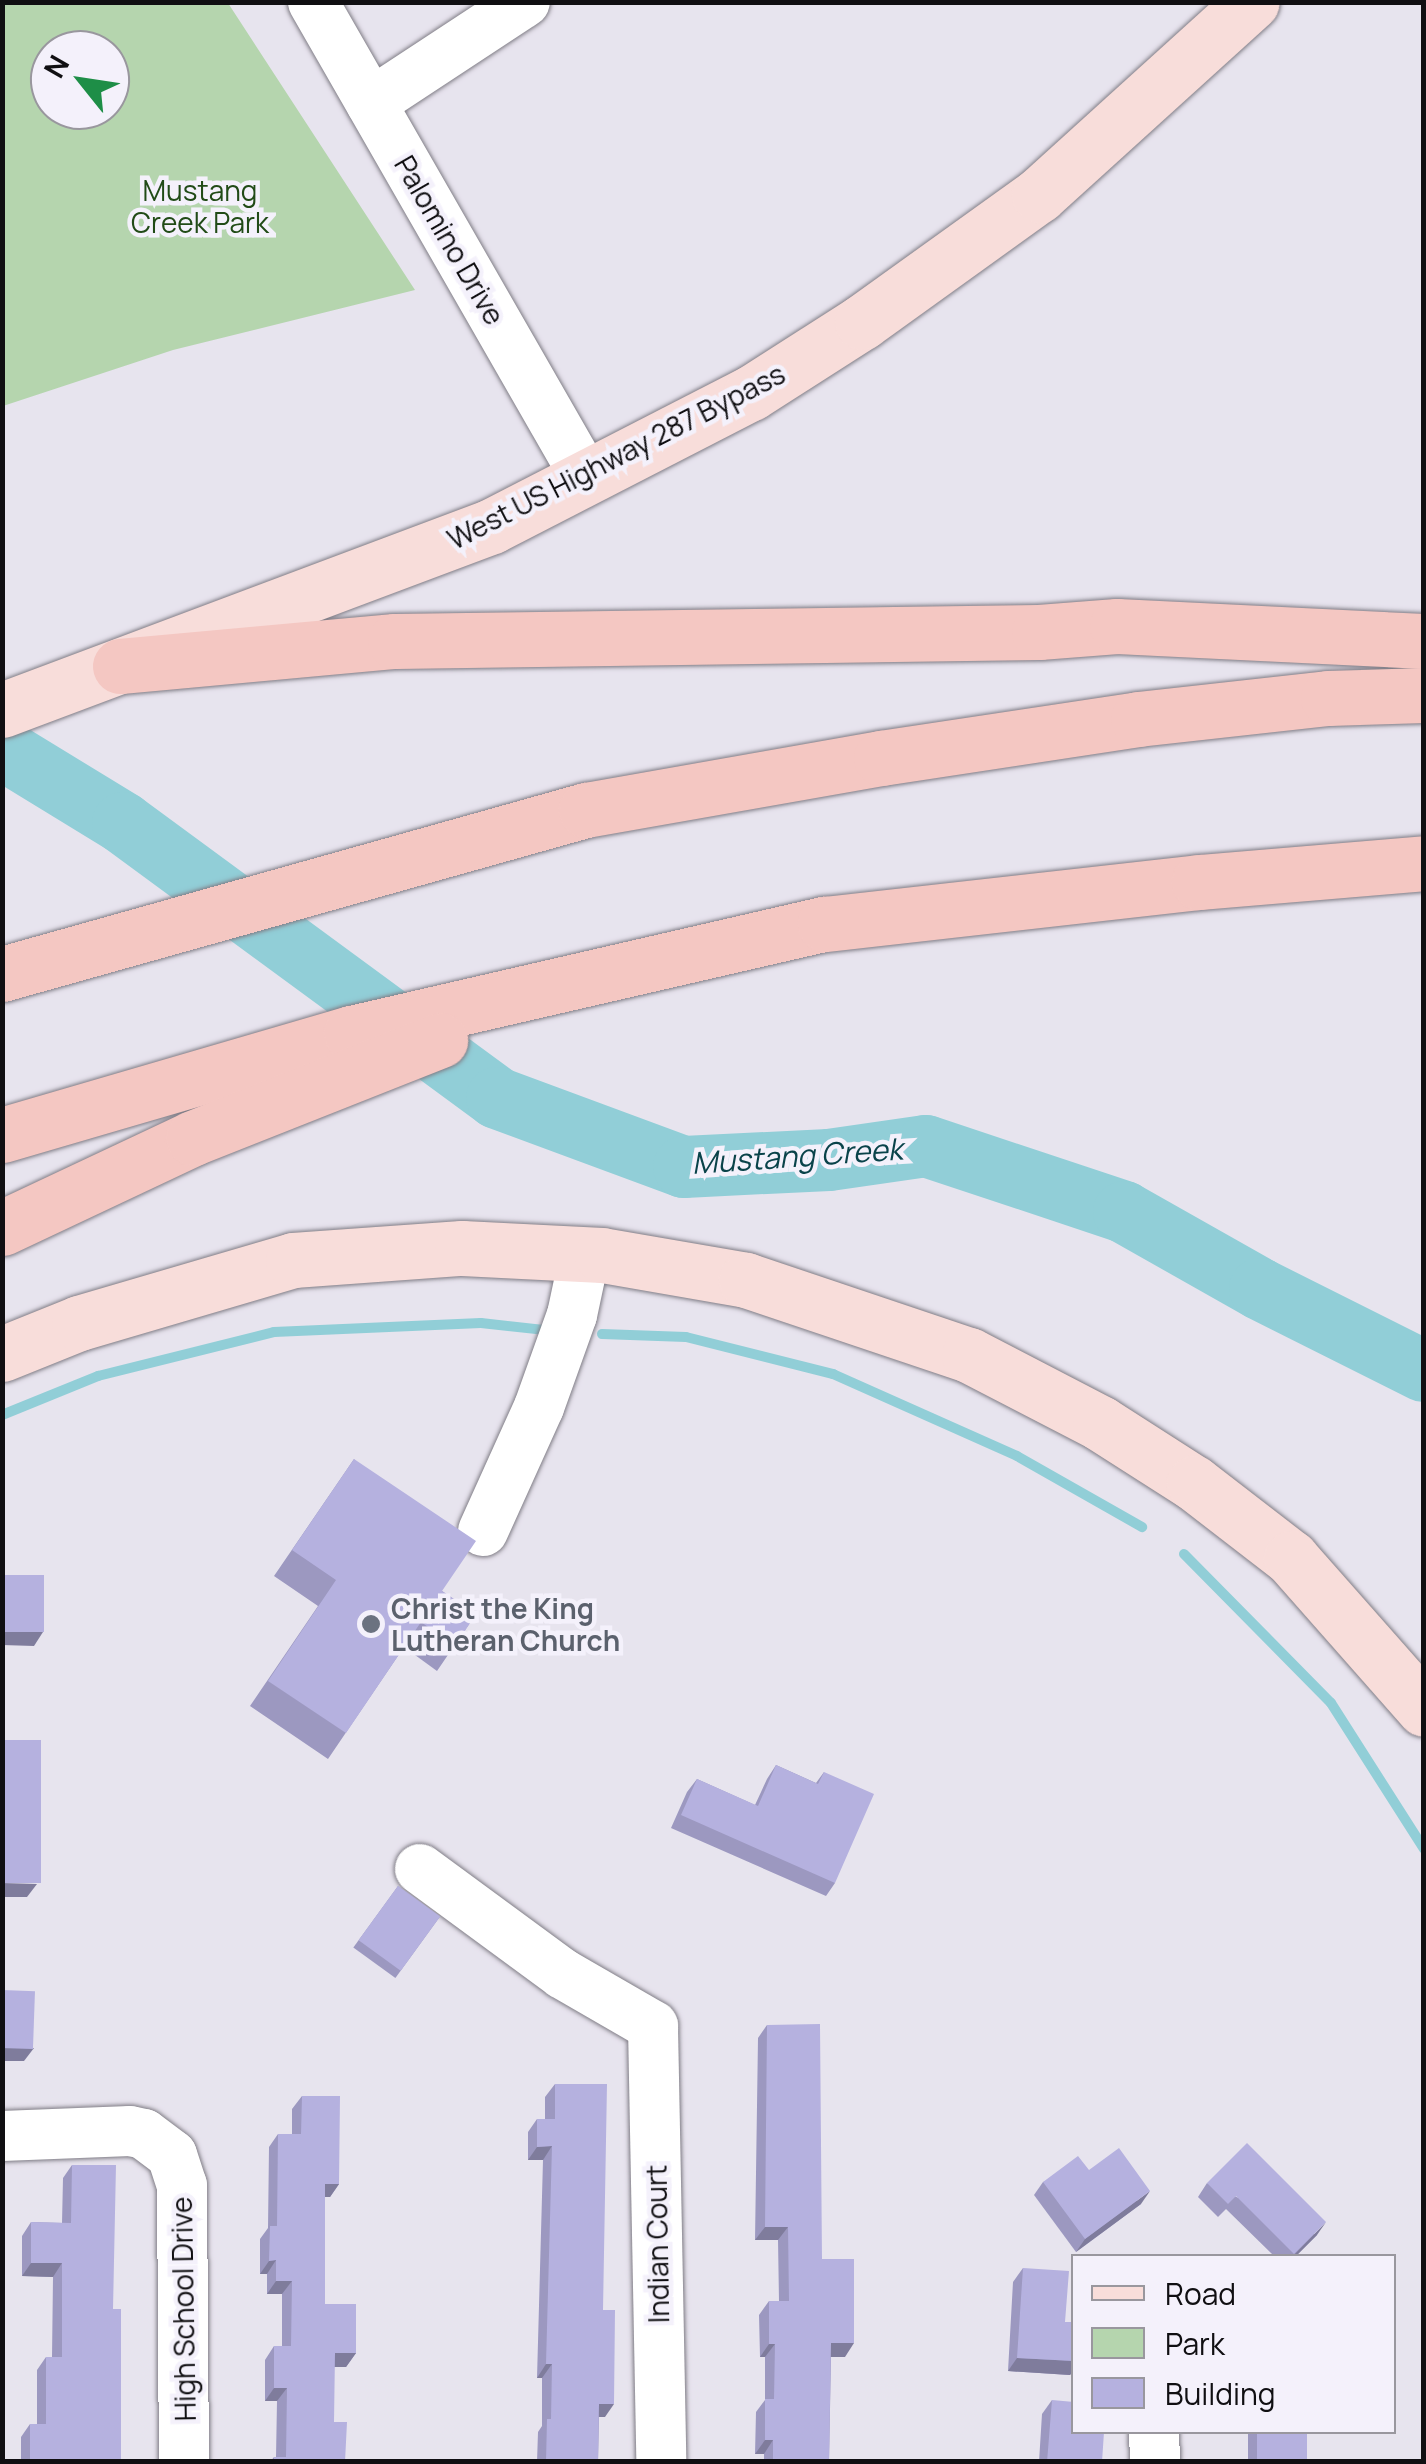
<!DOCTYPE html>
<style>
body{margin:0}
#map{position:relative;width:1426px;height:2464px;overflow:hidden;background:#e7e4ee;font-family:Manrope,sans-serif}
div>[style]{position:absolute}
.green>*{inset:0;background:#b5d5ae}
.stream>*{height:10px;margin:-5px;padding:0 5px;transform-origin:5px;border-radius:5px;background:#91ced7}
.river>*{height:62px;margin:-31px;padding:0 31px;transform-origin:31px;border-radius:31px;background:#91ced7}
.roads{filter:drop-shadow(0 0 2px #807d86) drop-shadow(0 0 2px #807d86)}
.minor>*{height:50px;margin:-25px;padding:0 25px;transform-origin:25px;border-radius:25px;background:#fff}
.major>*{height:55px;margin:-27.5px;padding:0 27.5px;transform-origin:27.5px;border-radius:27.5px;background:#f8ddda}
.highway>*{height:55px;margin:-27.5px;padding:0 27.5px;transform-origin:27.5px;border-radius:27.5px;background:#f4c7c2}
.wall>*{inset:0;background:#9c98c0;transform-origin:0 0}
.shaded-wall>*{inset:0;background:#7f7c9c}
.building>*{inset:0;background:#b5b1df;transform-origin:0 0}
.dots>*{width:28px;height:28px;translate:-50% -50%;box-sizing:border-box;border:5px solid #f4f1fb;border-radius:50%}
span{translate:-50% -50%;white-space:nowrap;text-align:center;line-height:1.15;-webkit-text-stroke:9px #f4f1fb;paint-order:stroke}
.park-label{font-size:28px;color:#214b17}
.street-label{font-size:28px;color:#100f12}
.worship-label{font-size:28px;color:#5b616d;font-weight:700}
.left{translate:0 -50%;text-align:left}
.water-label{font-size:30px;color:#0a434a;font-style:italic}
.frame{position:absolute;inset:0;border:5px solid #100f12;pointer-events:none}
.legend{position:absolute;left:1071px;top:2254px;width:325px;height:180px;box-sizing:border-box;background:#f4f1fb;border:2px solid #99979e;margin:0;padding:12px 18px;list-style:none;font-size:30px;color:#100f12}
.legend li{display:flex;align-items:center;gap:20px;height:50px}
.legend b{width:50px;border:2px solid #99979e}
.north{position:absolute;left:30px;top:30px;width:100px;height:100px;box-sizing:border-box;background:#f4f1fb;border:2px solid #99979e;border-radius:50%;rotate:300deg;font-size:28px;font-weight:700;line-height:40px;text-align:center;color:#100f12}
.north::after{content:'';display:block;margin:auto;width:35px;height:45px;background:#1e8e47;clip-path:polygon(50% 0,100% 100%,50% 72%,0 100%)}
</style>
<div id="map">
<div class="green">
<i style="clip-path:polygon(evenodd,2px 3px,228px 3px,415px 290px,173px 350px,3px 406px,2px 3px,50px 50px,110px 50px,110px 110px,50px 110px,50px 50px)"></i>
</div>
<div class="stream">
<i style="left:602px;top:1334px;width:84px;rotate:2deg"></i>
<i style="left:686px;top:1337px;width:152px;rotate:14.1deg"></i>
<i style="left:833px;top:1374px;width:201px;rotate:24deg"></i>
<i style="left:1017px;top:1456px;width:144px;rotate:29.6deg"></i>
<i style="left:2px;top:1415px;width:104px;rotate:-22.1deg"></i>
<i style="left:98px;top:1376px;width:181px;rotate:-14deg"></i>
<i style="left:274px;top:1332px;width:207px;rotate:-2.5deg"></i>
<i style="left:481px;top:1323px;width:72px;rotate:6.3deg"></i>
<i style="left:1184px;top:1554px;width:209px;rotate:45.4deg"></i>
<i style="left:1331px;top:1703px;width:173px;rotate:57.5deg"></i>
</div>
<div class="river">
<i style="left:2px;top:749px;width:142px;rotate:31.4deg"></i>
<i style="left:123px;top:823px;width:464px;rotate:36.3deg"></i>
<i style="left:497px;top:1098px;width:199px;rotate:20.3deg"></i>
<i style="left:684px;top:1167px;width:145px;rotate:-2.8deg"></i>
<i style="left:829px;top:1160px;width:98px;rotate:-8.2deg"></i>
<i style="left:926px;top:1146px;width:209px;rotate:18.4deg"></i>
<i style="left:1124px;top:1212px;width:156px;rotate:29.5deg"></i>
<i style="left:1260px;top:1289px;width:183px;rotate:26.6deg"></i>
</div>
<div class="roads">
<div class="minor">
<i style="left:313px;top:2px;width:549px;rotate:60.16deg"></i>
<i style="left:371px;top:103px;width:184px;rotate:-33.3deg"></i>
<i style="left:483px;top:1531px;width:136px;rotate:-65.7deg"></i>
<i style="left:539px;top:1407px;width:98px;rotate:-70.3deg"></i>
<i style="left:572px;top:1315px;width:62px;rotate:-78deg"></i>
<i style="left:420px;top:1869px;width:177px;rotate:36.3deg"></i>
<i style="left:563px;top:1974px;width:104px;rotate:30deg"></i>
<i style="left:653px;top:2026px;width:436px;rotate:88.9deg"></i>
<i style="left:2px;top:2136px;width:128px;rotate:-2.2deg"></i>
<i style="left:130px;top:2131px;width:14px;rotate:12deg"></i>
<i style="left:144px;top:2134px;width:35px;rotate:37deg"></i>
<i style="left:172px;top:2155px;width:32px;rotate:72deg"></i>
<i style="left:182px;top:2185px;width:277px;rotate:89.6deg"></i>
<i style="left:1154px;top:2432px;width:30px;rotate:88deg"></i>
</div>
<div class="major">
<i style="left:2px;top:710px;width:523px;rotate:-20.58deg"></i>
<i style="left:492px;top:526px;width:291px;rotate:-27.2deg"></i>
<i style="left:751px;top:393px;width:132px;rotate:-32.6deg"></i>
<i style="left:862px;top:322px;width:218px;rotate:-35.7deg"></i>
<i style="left:1039px;top:195px;width:287px;rotate:-42.2deg"></i>
<i style="left:2px;top:1354px;width:83px;rotate:-21.9deg"></i>
<i style="left:79px;top:1323px;width:223px;rotate:-16.4deg"></i>
<i style="left:293px;top:1260px;width:169px;rotate:-4.1deg"></i>
<i style="left:462px;top:1248px;width:140px;rotate:2.9deg"></i>
<i style="left:602px;top:1255px;width:146px;rotate:9.8deg"></i>
<i style="left:746px;top:1280px;width:235px;rotate:18.6deg"></i>
<i style="left:969px;top:1355px;width:148px;rotate:27.4deg"></i>
<i style="left:1100px;top:1423px;width:112px;rotate:32.6deg"></i>
<i style="left:1194px;top:1483px;width:123px;rotate:37.7deg"></i>
<i style="left:1291px;top:1558px;width:201px;rotate:48.6deg"></i>
</div>
<div class="highway">
<i style="left:120px;top:666px;width:276px;rotate:-5.2deg"></i>
<i style="left:395px;top:641px;width:644px;rotate:-0.8deg"></i>
<i style="left:1039px;top:632px;width:78px;rotate:-4.4deg"></i>
<i style="left:1117px;top:626px;width:307px;rotate:2.8deg"></i>
<i style="left:2px;top:974px;width:607px;rotate:-15.69deg"></i>
<i style="left:586px;top:810px;width:300px;rotate:-10deg"></i>
<i style="left:881px;top:758px;width:260px;rotate:-8.6deg"></i>
<i style="left:1138px;top:719px;width:191px;rotate:-6.3deg"></i>
<i style="left:1328px;top:698px;width:96px;rotate:-1.8deg"></i>
<i style="left:2px;top:1135px;width:364px;rotate:-16.3deg"></i>
<i style="left:351px;top:1033px;width:486px;rotate:-13deg"></i>
<i style="left:825px;top:924px;width:376px;rotate:-6.4deg"></i>
<i style="left:1199px;top:882px;width:226px;rotate:-4.8deg"></i>
<i style="left:2px;top:1228px;width:211px;rotate:-25.2deg"></i>
<i style="left:193px;top:1138px;width:266px;rotate:-21.6deg"></i>
</div>
</div>
<div class="wall">
<i style="clip-path:polygon(354px 1459px,442px 1591px,476px 1614px,437px 1671px,404px 1647px,328px 1759px,250px 1706px,318px 1606px,274px 1576px)"></i>
<i style="clip-path:polygon(776px 1765px,816px 1783px,824px 1772px,835px 1883px,826px 1896px,671px 1828px,687px 1792px,697px 1779px,755px 1805px,767px 1779px)"></i>
<i style="left:398px;top:1886px;width:52px;height:76px;rotate:36deg"></i>
<i style="clip-path:polygon(767px 2025px,845px 2357px,831px 2357px,829px 2462px,764px 2462px,764px 2454px,755px 2454px,756px 2412px,765px 2400px,765px 2357px,760px 2357px,759px 2315px,769px 2301px,779px 2301px,778px 2240px,755px 2240px,758px 2038px)"></i>
<i style="clip-path:polygon(555px 2084px,603px 2310px,605px 2417px,599px 2417px,598px 2462px,537px 2462px,538px 2432px,542px 2426px,542px 2378px,537px 2378px,543px 2160px,528px 2160px,528px 2132px,537px 2119px,545px 2119px,545px 2097px)"></i>
<i style="clip-path:polygon(302px 2096px,339px 2184px,330px 2197px,325px 2197px,325px 2304px,356px 2353px,346px 2367px,334px 2367px,334px 2422px,345px 2462px,270px 2462px,274px 2457px,276px 2457px,277px 2401px,265px 2401px,265px 2360px,274px 2346px,282px 2346px,282px 2294px,267px 2294px,267px 2274px,260px 2274px,260px 2239px,268px 2228px,269px 2147px,278px 2134px,292px 2134px,292px 2109px)"></i>
<i style="clip-path:polygon(72px 2165px,113px 2309px,121px 2462px,21px 2462px,21px 2437px,30px 2424px,37px 2424px,37px 2370px,46px 2357px,52px 2357px,53px 2277px,22px 2276px,22px 2236px,31px 2222px,62px 2223px,63px 2178px)"></i>
<i style="clip-path:polygon(1089px 2170px,1141px 2204px,1076px 2252px,1034px 2195px,1043px 2182px)"></i>
<i style="clip-path:polygon(1207px 2183px,1317px 2235px,1296px 2256px,1274px 2256px,1226px 2209px,1218px 2217px,1198px 2197px)"></i>
<i style="clip-path:polygon(1023px 2268px,1065px 2322px,1074px 2322px,1074px 2370px,1070px 2375px,1008px 2371px,1013px 2282px)"></i>
<i style="clip-path:polygon(1052px 2400px,1102px 2462px,1039px 2462px,1042px 2414px)"></i>
<i style="left:1248px;top:2432px;width:59px;height:30px"></i>
</div>
<div class="shaded-wall">
<i style="clip-path:polygon(2px 1632px,43px 1632px,34px 1646px,2px 1645px)"></i>
<i style="clip-path:polygon(2px 1883px,37px 1884px,27px 1897px,2px 1897px)"></i>
<i style="clip-path:polygon(2px 2048px,34px 2048px,24px 2061px,2px 2061px)"></i>
<i style="clip-path:polygon(552px 2146px,543px 2160px,528px 2160px,537px 2147px)"></i>
<i style="clip-path:polygon(325px 2184px,339px 2184px,330px 2197px,315px 2197px)"></i>
<i style="clip-path:polygon(1150px 2191px,1141px 2204px,1076px 2252px,1085px 2239px)"></i>
<i style="clip-path:polygon(1326px 2222px,1317px 2235px,1296px 2256px,1293px 2256px)"></i>
<i style="clip-path:polygon(765px 2227px,788px 2227px,778px 2240px,755px 2240px)"></i>
<i style="clip-path:polygon(276px 2260px,267px 2274px,260px 2274px,269px 2261px)"></i>
<i style="clip-path:polygon(31px 2263px,62px 2263px,53px 2277px,22px 2276px)"></i>
<i style="clip-path:polygon(276px 2281px,292px 2281px,282px 2294px,267px 2294px)"></i>
<i style="clip-path:polygon(831px 2343px,854px 2343px,845px 2357px,821px 2357px)"></i>
<i style="clip-path:polygon(769px 2344px,775px 2344px,765px 2357px,760px 2357px)"></i>
<i style="clip-path:polygon(335px 2353px,356px 2353px,346px 2367px,325px 2367px)"></i>
<i style="clip-path:polygon(1017px 2358px,1074px 2361px,1074px 2370px,1070px 2375px,1008px 2371px)"></i>
<i style="clip-path:polygon(546px 2364px,552px 2364px,542px 2378px,537px 2378px)"></i>
<i style="clip-path:polygon(274px 2388px,287px 2388px,277px 2401px,265px 2401px)"></i>
<i style="clip-path:polygon(599px 2404px,614px 2404px,605px 2417px,590px 2417px)"></i>
<i style="clip-path:polygon(765px 2440px,773px 2440px,764px 2454px,755px 2454px)"></i>
</div>
<div class="building">
<i style="clip-path:polygon(354px 1459px,476px 1541px,442px 1591px,476px 1614px,455px 1646px,421px 1622px,346px 1733px,268px 1681px,336px 1580px,292px 1550px)"></i>
<i style="left:2px;top:1575px;width:42px;height:57px"></i>
<i style="left:2px;top:1740px;width:39px;height:143px"></i>
<i style="clip-path:polygon(776px 1765px,818px 1784px,824px 1772px,874px 1794px,835px 1883px,681px 1815px,697px 1779px,758px 1806px)"></i>
<i style="left:398px;top:1886px;width:52px;height:67px;rotate:36deg"></i>
<i style="left:2px;top:1990px;width:33px;height:58px;rotate:2deg"></i>
<i style="clip-path:polygon(820px 2024px,822px 2259px,854px 2259px,854px 2343px,831px 2343px,829px 2462px,773px 2462px,773px 2440px,765px 2440px,765px 2399px,774px 2399px,775px 2344px,769px 2344px,769px 2301px,789px 2301px,788px 2227px,765px 2227px,767px 2025px)"></i>
<i style="clip-path:polygon(555px 2084px,607px 2084px,603px 2310px,615px 2310px,614px 2404px,599px 2404px,598px 2462px,546px 2462px,547px 2419px,551px 2419px,552px 2364px,546px 2364px,552px 2146px,537px 2147px,537px 2119px,555px 2119px)"></i>
<i style="clip-path:polygon(302px 2096px,340px 2096px,339px 2184px,325px 2184px,325px 2304px,356px 2304px,356px 2353px,335px 2353px,334px 2422px,347px 2422px,345px 2462px,274px 2462px,274px 2457px,286px 2457px,287px 2388px,274px 2388px,274px 2346px,291px 2346px,292px 2281px,276px 2281px,276px 2260px,269px 2261px,270px 2226px,277px 2226px,278px 2134px,301px 2134px)"></i>
<i style="clip-path:polygon(1247px 2143px,1326px 2222px,1294px 2254px,1236px 2196px,1228px 2204px,1207px 2183px)"></i>
<i style="clip-path:polygon(1119px 2148px,1150px 2191px,1085px 2239px,1043px 2182px,1078px 2156px,1089px 2170px)"></i>
<i style="clip-path:polygon(72px 2165px,116px 2165px,113px 2309px,121px 2309px,121px 2462px,30px 2462px,30px 2424px,46px 2424px,46px 2357px,62px 2357px,62px 2263px,31px 2263px,31px 2222px,71px 2223px)"></i>
<i style="clip-path:polygon(1023px 2268px,1069px 2271px,1065px 2322px,1074px 2322px,1074px 2361px,1017px 2358px)"></i>
<i style="clip-path:polygon(1052px 2400px,1074px 2402px,1074px 2432px,1104px 2432px,1102px 2462px,1047px 2462px)"></i>
<i style="left:1257px;top:2432px;width:50px;height:30px"></i>
</div>
<div class="dots">
<i style="left:371px;top:1624px;background:#6b7280"></i>
</div>
<div class="park-label">
<span style="left:200px;top:206px">Mustang<br>Creek Park</span>
</div>
<div class="street-label">
<span style="left:450px;top:240px;rotate:60deg">Palomino Drive</span>
<span style="left:616px;top:456px;rotate:-27deg">West US Highway 287 Bypass</span>
<span style="left:657px;top:2244px;rotate:-91deg">Indian Court</span>
<span style="left:183px;top:2309px;rotate:-91deg">High School Drive</span>
</div>
<div class="worship-label">
<span class="left" style="left:391px;top:1624px">Christ the King<br>Lutheran Church</span>
</div>
<div class="water-label">
<span style="left:797px;top:1156px;rotate:-4deg">Mustang Creek</span>
</div>
<div class="frame"></div>
<ul class="legend">
<li><b style="height:12px;background:#f8ddda"></b>Road</li>
<li><b style="height:28px;background:#b5d5ae"></b>Park</li>
<li><b style="height:28px;background:#b5b1df"></b>Building</li>
</ul>
<div class="north">N</div>
</div>
